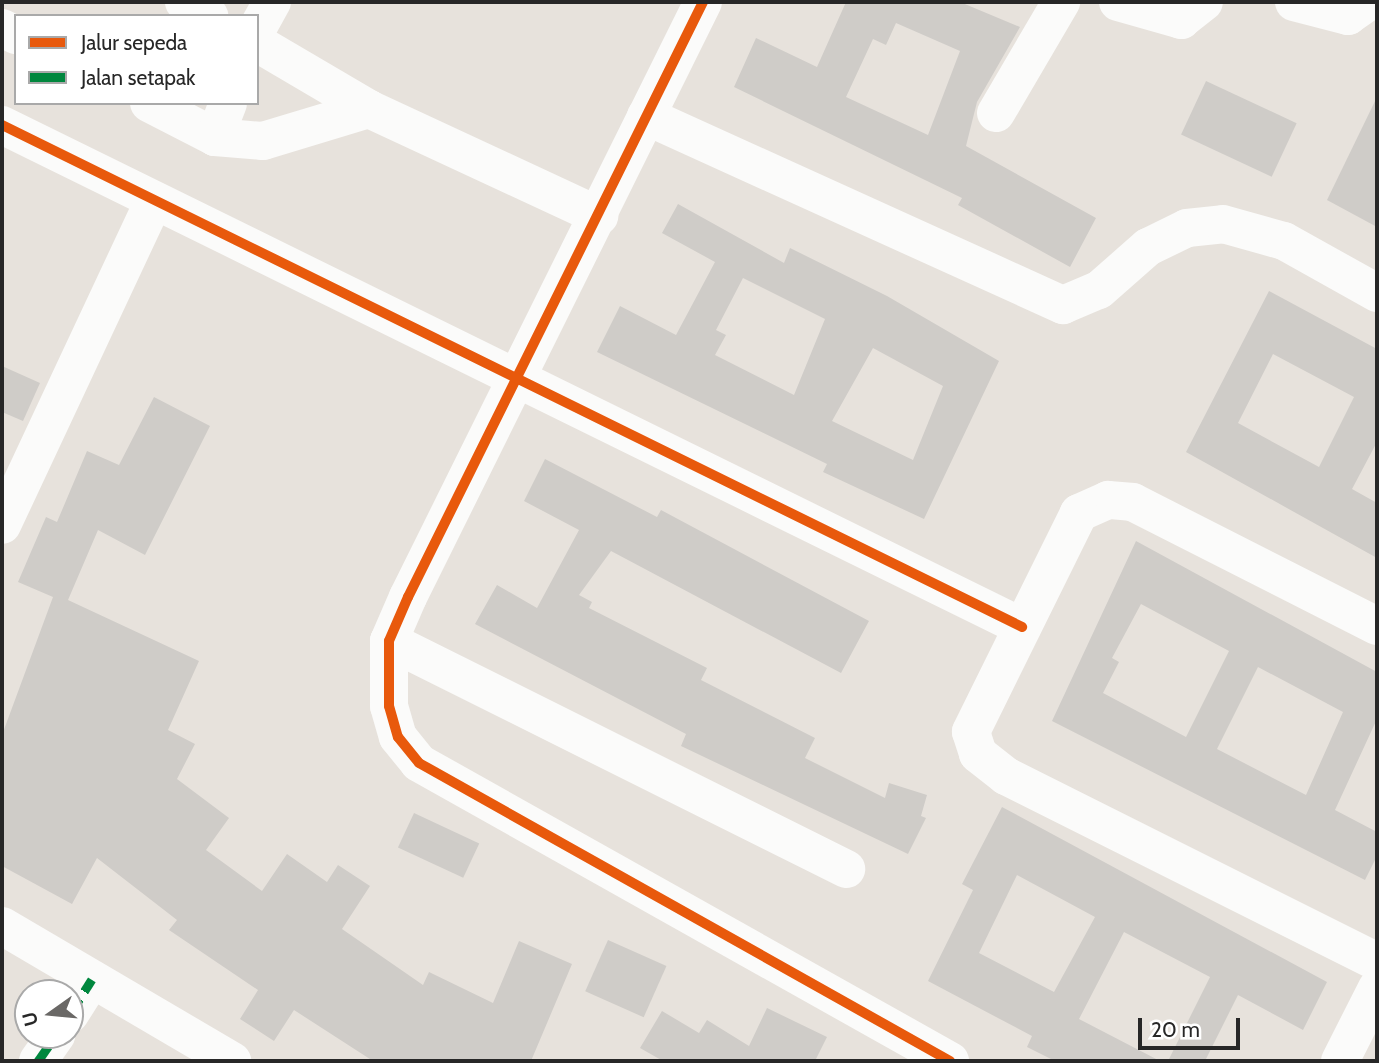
<!DOCTYPE html>
<style>
body{margin:0}
#map{position:relative;width:1379px;height:1063px;overflow:hidden;background:#e7e2dc;font-family:Cabin,sans-serif}
div>[style]{position:absolute}
.building>*{inset:0;background:#cfccc8;transform-origin:0 0}
.minor>*{height:38px;margin:-19px;padding:0 19px;transform-origin:19px;border-radius:19px;background:#fbfbfa}
.quiet>*{height:9px;margin-top:-4.5px;transform-origin:0;background:repeating-linear-gradient(90deg,#00873e 0 18px,transparent 0 27px)}
.cycleway>*{height:10px;margin:-5px;padding:0 5px;transform-origin:5px;border-radius:5px;background:#e8590c}
span{translate:-50% -50%;white-space:nowrap;text-align:center;line-height:1.15;-webkit-text-stroke:7px #fff;paint-order:stroke}
.frame{position:absolute;inset:0;border:4px solid #272727;pointer-events:none}
.legend{position:absolute;left:14px;top:14px;width:245px;height:91px;box-sizing:border-box;background:#fff;border:2px solid #a9a9a9;margin:0;padding:9px 12px;list-style:none;font-size:21px;color:#272727}
.legend li{display:flex;align-items:center;gap:14px;height:35px}
.legend b{width:35px;border:2px solid #a9a9a9}
.north{position:absolute;left:14px;top:979px;width:70px;height:70px;box-sizing:border-box;background:#fff;border:2px solid #a9a9a9;border-radius:50%;rotate:255deg;font-size:19px;font-weight:700;line-height:28px;text-align:center;color:#272727}
.north::after{content:'';display:block;margin:auto;width:24px;height:32px;background:#6a6866;clip-path:polygon(50% 0,100% 100%,50% 72%,0 100%)}
.scale{position:absolute;left:1138px;top:1018px;width:102px;height:32px;box-sizing:border-box;border:4px solid #272727;border-top:0;padding-left:9px;font-size:21px;line-height:24px;white-space:nowrap;color:#272727;-webkit-text-stroke:5px #fff;paint-order:stroke}
</style>
<div id="map">
<div class="building">
<i style="clip-path:polygon(evenodd,846px 2px,960px 2px,1020px 27px,977px 102px,966px 146px,1096px 218px,1070px 267px,958px 205px,962px 198px,734px 87px,756px 38px,817px 67px,846px 2px,896px 23px,960px 51px,928px 135px,846px 97px,873px 39px,886px 45px,896px 23px)"></i>
<i style="left:1206px;top:81px;width:100px;height:59px;rotate:25deg"></i>
<i style="clip-path:polygon(1377px 97px,1377px 227px,1327px 200px)"></i>
<i style="clip-path:polygon(evenodd,678px 204px,784px 263px,790px 248px,887px 296px,999px 361px,924px 519px,823px 472px,827px 464px,597px 352px,620px 306px,676px 335px,715px 262px,662px 233px,678px 204px,743px 278px,825px 319px,794px 395px,715px 355px,726px 335px,716px 330px,743px 278px,678px 204px,873px 348px,943px 386px,913px 460px,832px 421px,873px 348px)"></i>
<i style="clip-path:polygon(evenodd,1269px 291px,1377px 349px,1377px 442px,1352px 489px,1377px 503px,1377px 558px,1186px 452px,1269px 291px,1273px 354px,1354px 397px,1319px 467px,1238px 423px,1273px 354px)"></i>
<i style="clip-path:polygon(2px 366px,40px 383px,23px 421px,2px 412px)"></i>
<i style="clip-path:polygon(154px 397px,210px 426px,145px 555px,98px 530px,68px 600px,199px 661px,168px 730px,195px 744px,177px 779px,229px 818px,206px 850px,262px 891px,287px 854px,327px 882px,338px 865px,370px 886px,342px 929px,423px 985px,429px 972px,493px 1003px,519px 941px,572px 964px,531px 1061px,373px 1061px,294px 1010px,274px 1041px,240px 1019px,258px 990px,169px 930px,177px 920px,97px 858px,72px 904px,2px 866px,2px 735px,53px 597px,18px 582px,46px 517px,57px 522px,87px 451px,119px 465px)"></i>
<i style="clip-path:polygon(545px 459px,657px 517px,661px 510px,869px 621px,841px 673px,611px 551px,579px 595px,592px 602px,589px 608px,707px 668px,701px 680px,815px 738px,805px 758px,885px 798px,889px 783px,927px 795px,921px 816px,926px 818px,908px 854px,681px 746px,686px 734px,475px 624px,497px 585px,537px 608px,579px 530px,524px 501px)"></i>
<i style="clip-path:polygon(evenodd,1136px 541px,1377px 672px,1377px 719px,1335px 810px,1377px 832px,1377px 856px,1365px 880px,1052px 721px,1136px 541px,1141px 604px,1229px 651px,1186px 737px,1103px 693px,1119px 662px,1112px 658px,1141px 604px,1136px 541px,1258px 667px,1343px 712px,1306px 795px,1217px 749px,1258px 667px)"></i>
<i style="clip-path:polygon(evenodd,1002px 807px,1327px 982px,1303px 1030px,1238px 995px,1205px 1061px,1168px 1061px,1210px 977px,1124px 932px,1079px 1019px,1160px 1061px,1055px 1061px,1027px 1047px,1032px 1036px,928px 981px,973px 890px,962px 884px,1002px 807px,1017px 875px,1095px 917px,1054px 992px,979px 953px,1017px 875px)"></i>
<i style="left:414px;top:813px;width:72px;height:38px;rotate:25deg"></i>
<i style="left:608px;top:940px;width:64px;height:56px;rotate:24deg"></i>
<i style="clip-path:polygon(767px 1008px,827px 1037px,815px 1061px,663px 1061px,640px 1048px,662px 1011px,699px 1033px,707px 1020px,749px 1046px)"></i>
</div>
<div class="minor">
<i style="left:184px;top:2px;width:29px;rotate:29deg"></i>
<i style="left:703px;top:2px;width:664px;rotate:116.37deg"></i>
<i style="left:408px;top:597px;width:48px;rotate:113.4deg"></i>
<i style="left:389px;top:641px;width:65px;rotate:90deg"></i>
<i style="left:389px;top:706px;width:32px;rotate:74deg"></i>
<i style="left:398px;top:737px;width:33px;rotate:51deg"></i>
<i style="left:419px;top:763px;width:609px;rotate:29.3deg"></i>
<i style="left:1118px;top:2px;width:66px;rotate:15.9deg"></i>
<i style="left:1181px;top:20px;width:29px;rotate:-38deg"></i>
<i style="left:1294px;top:2px;width:56px;rotate:14.5deg"></i>
<i style="left:1348px;top:16px;width:24px;rotate:-35deg"></i>
<i style="left:2px;top:28px;width:16px;rotate:27deg"></i>
<i style="left:257px;top:29px;width:31px;rotate:-61deg"></i>
<i style="left:257px;top:43px;width:130px;rotate:30.5deg"></i>
<i style="left:369px;top:109px;width:254px;rotate:24.9deg"></i>
<i style="left:149px;top:103px;width:74px;rotate:27.3deg"></i>
<i style="left:215px;top:137px;width:48px;rotate:4.8deg"></i>
<i style="left:263px;top:141px;width:111px;rotate:-16.8deg"></i>
<i style="left:996px;top:113px;width:129px;rotate:-59.6deg"></i>
<i style="left:646px;top:116px;width:458px;rotate:24.4deg"></i>
<i style="left:1063px;top:305px;width:39px;rotate:-23deg"></i>
<i style="left:1099px;top:290px;width:65px;rotate:-41.3deg"></i>
<i style="left:1148px;top:247px;width:43px;rotate:-26deg"></i>
<i style="left:1187px;top:228px;width:36px;rotate:-6deg"></i>
<i style="left:1223px;top:224px;width:63px;rotate:15.6deg"></i>
<i style="left:1284px;top:241px;width:107px;rotate:29.2deg"></i>
<i style="left:2px;top:125px;width:1137px;rotate:26.2deg"></i>
<i style="left:215px;top:137px;width:36px;rotate:-69deg"></i>
<i style="left:2px;top:525px;width:356px;rotate:-64.9deg"></i>
<i style="left:1377px;top:626px;width:274px;rotate:-153.1deg"></i>
<i style="left:1133px;top:502px;width:25px;rotate:-175deg"></i>
<i style="left:1108px;top:500px;width:32px;rotate:156deg"></i>
<i style="left:1079px;top:513px;width:244px;rotate:116.3deg"></i>
<i style="left:971px;top:732px;width:23px;rotate:72deg"></i>
<i style="left:978px;top:754px;width:36px;rotate:38deg"></i>
<i style="left:1006px;top:776px;width:415px;rotate:26.6deg"></i>
<i style="left:389px;top:641px;width:511px;rotate:26.51deg"></i>
<i style="left:2px;top:926px;width:267px;rotate:30.4deg"></i>
<i style="left:70px;top:1014px;width:41px;rotate:-57.8deg"></i>
<i style="left:38px;top:1061px;width:32px;rotate:-55deg"></i>
<i style="left:1340px;top:1061px;width:82px;rotate:-63.1deg"></i>
</div>
<div class="quiet">
<i style="left:70px;top:1014px;width:41px;rotate:-57.8deg"></i>
<i style="left:38px;top:1061px;width:32px;rotate:-55deg"></i>
</div>
<div class="cycleway">
<i style="left:703px;top:2px;width:664px;rotate:116.37deg"></i>
<i style="left:408px;top:597px;width:48px;rotate:113.4deg"></i>
<i style="left:389px;top:641px;width:65px;rotate:90deg"></i>
<i style="left:389px;top:706px;width:32px;rotate:74deg"></i>
<i style="left:398px;top:737px;width:33px;rotate:51deg"></i>
<i style="left:419px;top:763px;width:609px;rotate:29.3deg"></i>
<i style="left:2px;top:125px;width:1137px;rotate:26.2deg"></i>
</div>
<div class="frame"></div>
<ul class="legend">
<li><b style="height:9px;background:#e8590c"></b>Jalur sepeda</li>
<li><b style="height:9px;background:#00873e"></b>Jalan setapak</li>
</ul>
<div class="north">U</div>
<div class="scale">20 m</div>
</div>
